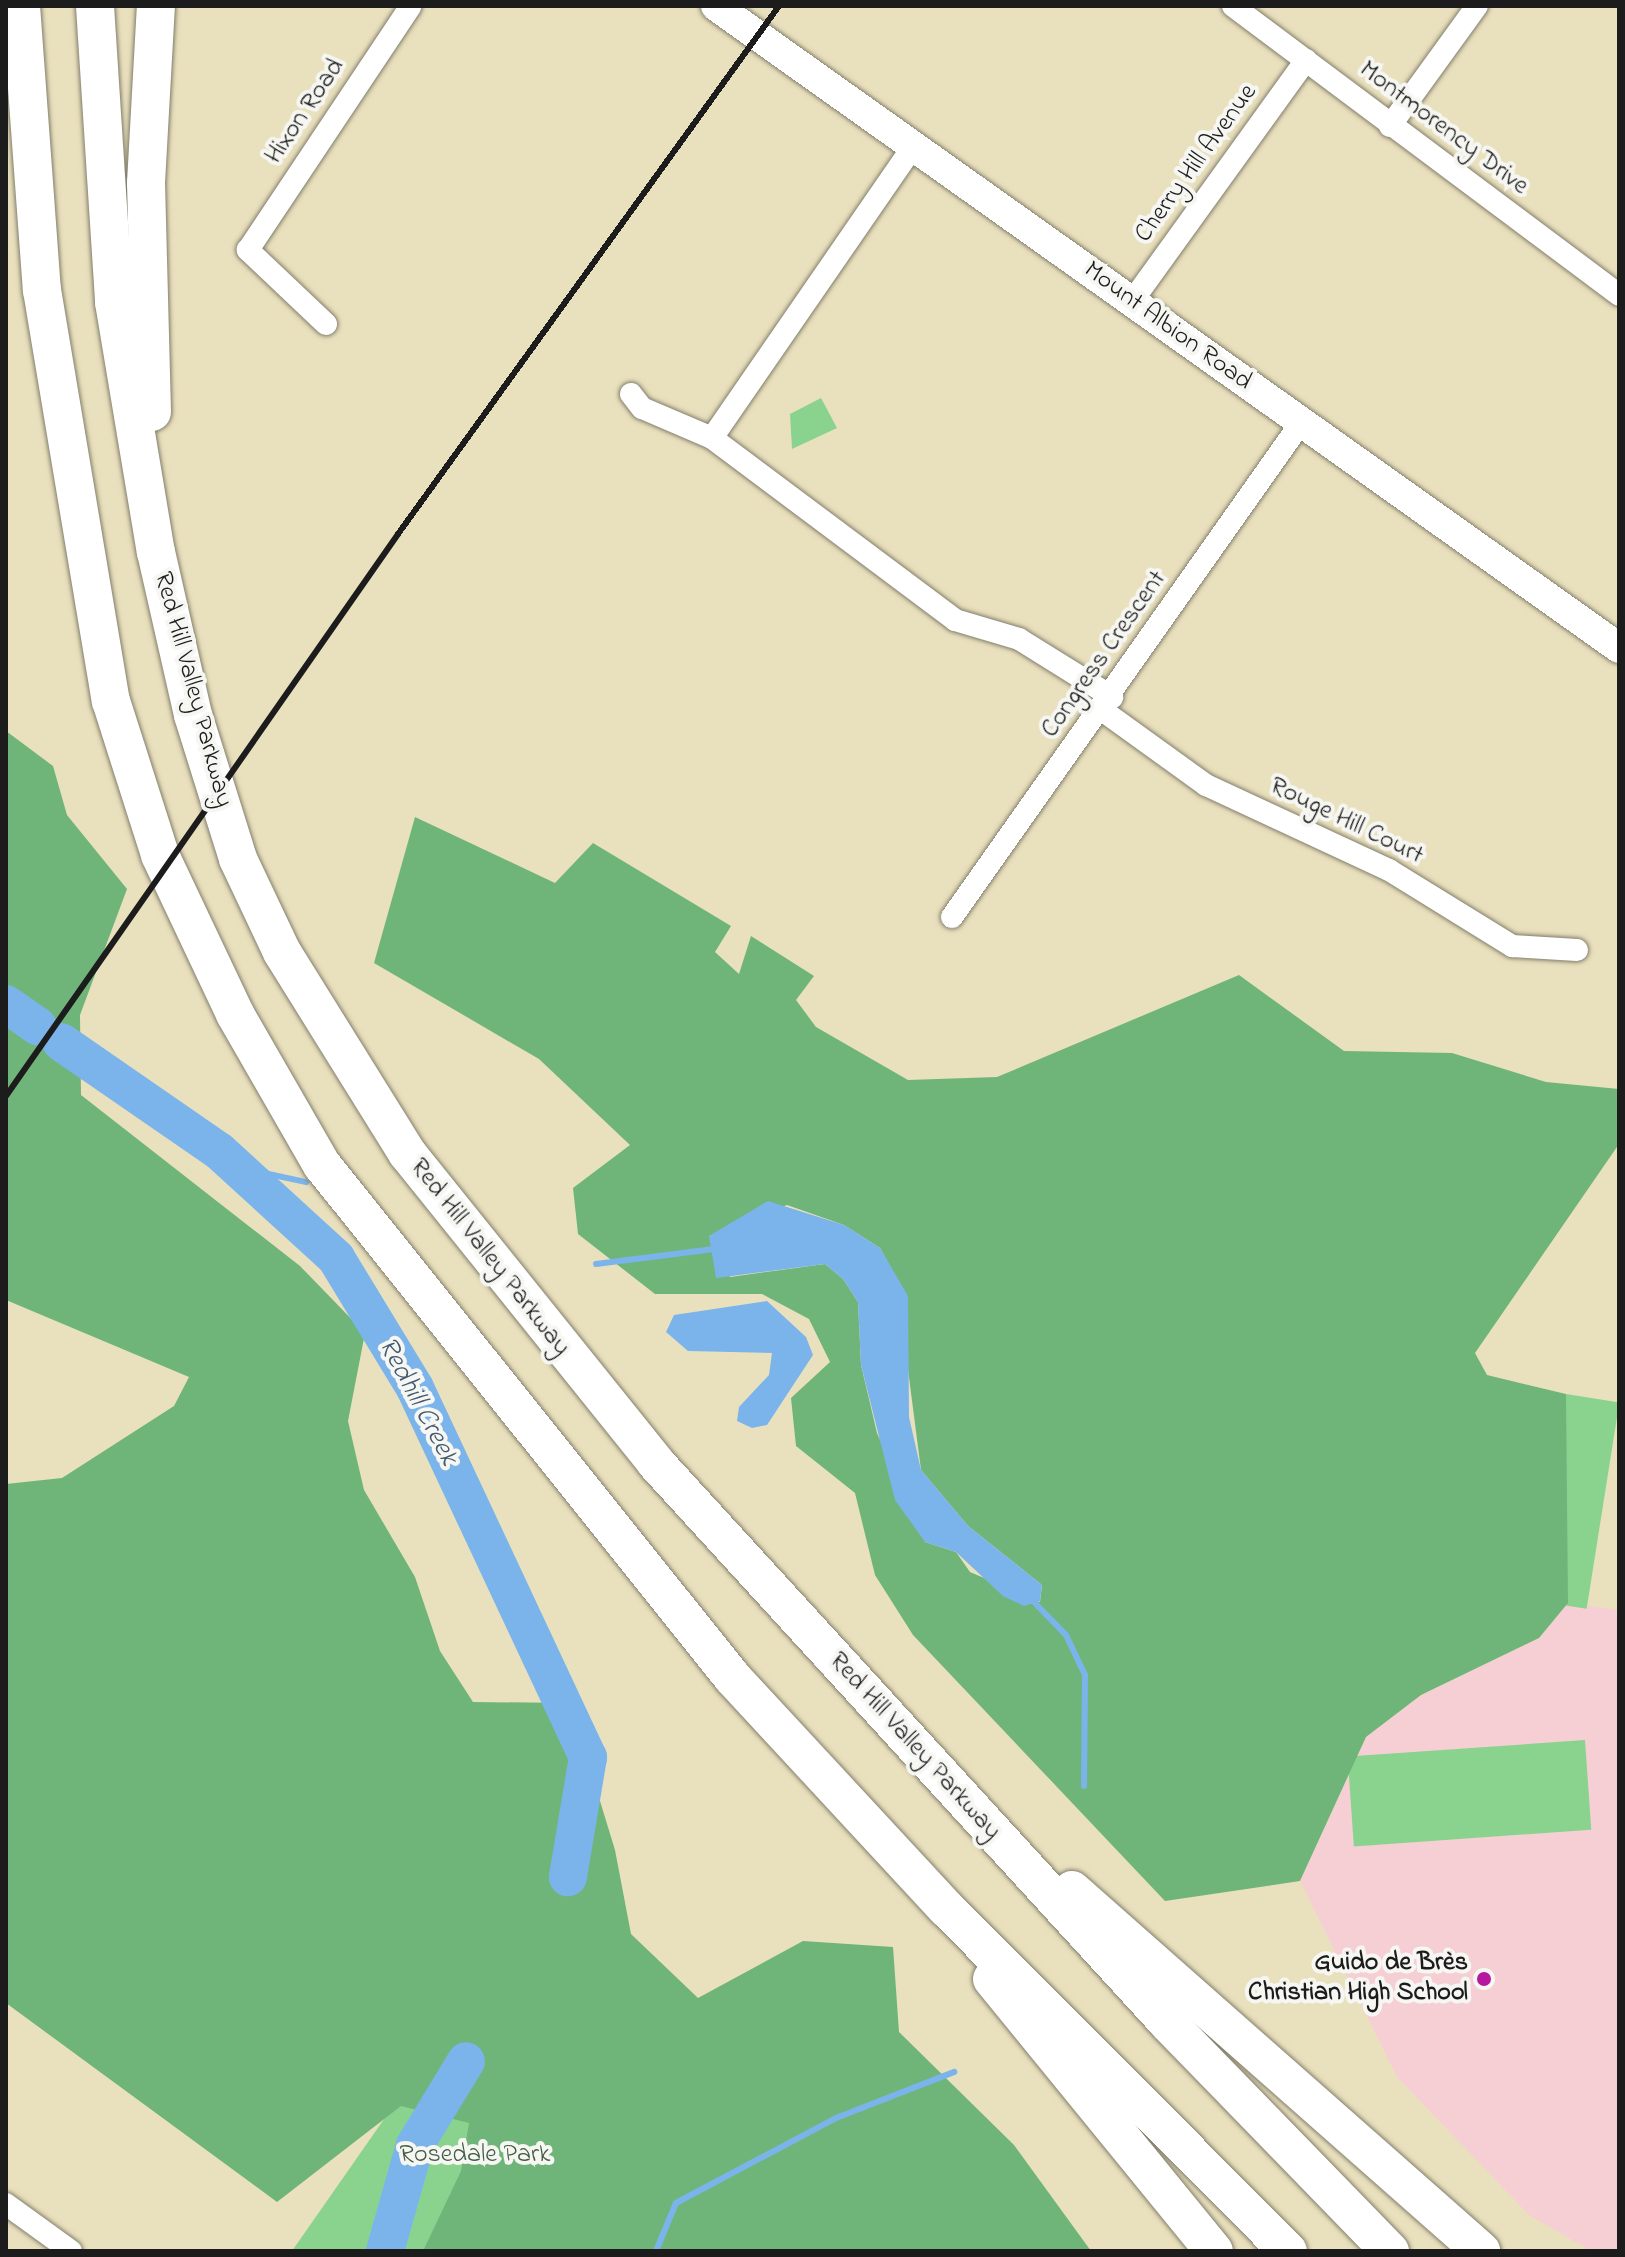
<!DOCTYPE html>
<meta charset="utf-8">
<style>
body{margin:0}
#map{position:relative;width:1625px;height:2257px;overflow:hidden;background:#e9e0bd;font-family:"Indie Flower",sans-serif}
div>[style]{position:absolute}
.built>*{inset:0;background:#f6cfd5}
.green>*{inset:0;background:#8ad38f;transform-origin:0 0}
.forest>*{inset:0;background:#6fb57a}
.water>*{inset:0;background:#7bb4eb}
.stream>*{height:6px;margin:-3px;padding:0 3px;transform-origin:3px;border-radius:3px;background:#7bb4eb}
.river>*{height:38px;margin:-19px;padding:0 19px;transform-origin:19px;border-radius:19px;background:#7bb4eb}
.roads{filter:drop-shadow(0 0 2px #827e6c) drop-shadow(0 0 2px #827e6c)}
.street>*{height:22px;margin:-11px;padding:0 11px;transform-origin:11px;border-radius:11px;background:#fff}
.secondary>*{height:30px;margin:-15px;padding:0 15px;transform-origin:15px;border-radius:15px;background:#fff}
.highway>*{height:38px;margin:-19px;padding:0 19px;transform-origin:19px;border-radius:19px;background:#fff}
.rail>*{height:6px;margin:-3px;padding:0 3px;transform-origin:3px;border-radius:3px;background:#1c1c1c}
.dots>*{width:22px;height:22px;translate:-50% -50%;box-sizing:border-box;border:4px solid #f6f6f2;border-radius:50%}
span{translate:-50% -50%;white-space:nowrap;text-align:center;line-height:1.15;-webkit-text-stroke:8px #f6f6f2;paint-order:stroke}
.street-label{font-size:26px;color:#1c1c1c}
.poi-label{font-size:26px;color:#1c1c1c;font-weight:700}
.right{translate:-100% -50%;text-align:right}
.park-label{font-size:26px;color:#425c44}
.water-label{font-size:28px;color:#42596f;font-style:italic}
.frame{position:absolute;inset:0;border:8px solid #1c1c1c;pointer-events:none}
</style>
<div id="map">
<div class="built">
<i style="clip-path:polygon(1568px 1603px,1619px 1610px,1619px 2251px,1591px 2251px,1529px 2215px,1397px 2077px,1300px 1881px,1366px 1737px,1421px 1695px,1539px 1638px)"></i>
</div>
<div class="green">
<i style="clip-path:polygon(821px 398px,837px 428px,792px 449px,790px 414px)"></i>
<i style="left:1566px;top:1394px;width:54px;height:209px;rotate:9deg"></i>
<i style="left:1585px;top:1740px;width:90px;height:238px;rotate:86deg"></i>
<i style="clip-path:polygon(456px 2016px,749px 2251px,292px 2251px)"></i>
</div>
<div class="forest">
<i style="clip-path:polygon(6px 731px,53px 766px,67px 815px,127px 889px,80px 1015px,81px 1095px,300px 1266px,365px 1333px,348px 1421px,364px 1490px,415px 1577px,440px 1651px,473px 1702px,570px 1703px,615px 1850px,631px 1934px,698px 1998px,803px 1941px,893px 1947px,899px 2032px,1014px 2145px,1091px 2251px,423px 2251px,461px 2171px,469px 2123px,401px 2106px,277px 2202px,6px 2003px,6px 1484px,62px 1478px,174px 1406px,189px 1377px,6px 1300px)"></i>
<i style="clip-path:polygon(evenodd,415px 817px,555px 883px,593px 843px,731px 926px,715px 952px,739px 974px,751px 936px,814px 976px,796px 1000px,816px 1027px,908px 1080px,997px 1077px,1239px 975px,1344px 1051px,1452px 1053px,1546px 1082px,1619px 1089px,1619px 1144px,1475px 1353px,1487px 1375px,1566px 1394px,1568px 1603px,1539px 1638px,1421px 1695px,1366px 1737px,1300px 1881px,1165px 1901px,913px 1635px,875px 1575px,855px 1493px,796px 1446px,791px 1398px,830px 1362px,809px 1319px,762px 1294px,655px 1294px,578px 1234px,573px 1188px,630px 1145px,539px 1059px,374px 963px,415px 817px,787px 1205px,844px 1225px,880px 1248px,896px 1277px,921px 1470px,968px 1526px,1042px 1585px,1040px 1602px,970px 1572px,956px 1552px,925px 1542px,877px 1433px,861px 1365px,858px 1302px,843px 1279px,825px 1264px,730px 1277px,709px 1236px,787px 1205px)"></i>
</div>
<div class="water">
<i style="clip-path:polygon(768px 1201px,844px 1225px,880px 1248px,908px 1296px,909px 1417px,921px 1470px,968px 1526px,1042px 1585px,1040px 1601px,1024px 1606px,1003px 1596px,956px 1552px,925px 1542px,895px 1500px,861px 1365px,858px 1302px,843px 1279px,825px 1264px,716px 1278px,709px 1236px)"></i>
<i style="clip-path:polygon(767px 1301px,806px 1337px,813px 1355px,767px 1425px,752px 1428px,737px 1421px,739px 1407px,769px 1375px,772px 1353px,688px 1351px,666px 1332px,674px 1315px)"></i>
</div>
<div class="stream">
<i style="left:236px;top:1167px;width:72px;rotate:12.1deg"></i>
<i style="left:596px;top:1264px;width:119px;rotate:-7.2deg"></i>
<i style="left:1032px;top:1600px;width:49px;rotate:45.8deg"></i>
<i style="left:1066px;top:1635px;width:44px;rotate:64.6deg"></i>
<i style="left:1085px;top:1675px;width:111px;rotate:90.5deg"></i>
<i style="left:656px;top:2251px;width:52px;rotate:-67.4deg"></i>
<i style="left:676px;top:2203px;width:181px;rotate:-28deg"></i>
<i style="left:836px;top:2118px;width:127px;rotate:-21.3deg"></i>
</div>
<div class="river">
<i style="left:6px;top:1004px;width:39px;rotate:35deg"></i>
<i style="left:61px;top:1042px;width:192px;rotate:34.6deg"></i>
<i style="left:219px;top:1151px;width:159px;rotate:42.4deg"></i>
<i style="left:336px;top:1258px;width:152px;rotate:58.7deg"></i>
<i style="left:415px;top:1388px;width:408px;rotate:64.9deg"></i>
<i style="left:588px;top:1757px;width:122px;rotate:99.5deg"></i>
<i style="left:385px;top:2251px;width:110px;rotate:-74.2deg"></i>
<i style="left:415px;top:2145px;width:98px;rotate:-58.7deg"></i>
</div>
<div class="roads">
<div class="street">
<i style="left:1233px;top:6px;width:482px;rotate:36.8deg"></i>
<i style="left:1390px;top:126px;width:148px;rotate:-54.1deg"></i>
<i style="left:1133px;top:300px;width:296px;rotate:-54.2deg"></i>
<i style="left:326px;top:324px;width:108px;rotate:-136.5deg"></i>
<i style="left:248px;top:250px;width:293px;rotate:-56.3deg"></i>
<i style="left:631px;top:394px;width:18px;rotate:52deg"></i>
<i style="left:642px;top:408px;width:76px;rotate:23.2deg"></i>
<i style="left:712px;top:438px;width:304px;rotate:36.8deg"></i>
<i style="left:955px;top:620px;width:67px;rotate:16.5deg"></i>
<i style="left:1019px;top:639px;width:110px;rotate:31.9deg"></i>
<i style="left:712px;top:438px;width:354px;rotate:-55.4deg"></i>
<i style="left:1102px;top:710px;width:128px;rotate:35.8deg"></i>
<i style="left:1206px;top:785px;width:202px;rotate:24.9deg"></i>
<i style="left:1389px;top:870px;width:145px;rotate:31.7deg"></i>
<i style="left:1512px;top:946px;width:65px;rotate:3.5deg"></i>
<i style="left:952px;top:917px;width:603px;rotate:-54.78deg"></i>
<i style="left:6px;top:2204px;width:80px;rotate:35.9deg"></i>
</div>
<div class="secondary">
<i style="left:716px;top:6px;width:1108px;rotate:35.41deg"></i>
</div>
<div class="highway">
<i style="left:21px;top:6px;width:285px;rotate:85.8deg"></i>
<i style="left:42px;top:290px;width:417px;rotate:80.5deg"></i>
<i style="left:111px;top:701px;width:162px;rotate:72.3deg"></i>
<i style="left:160px;top:855px;width:176px;rotate:64.7deg"></i>
<i style="left:235px;top:1014px;width:174px;rotate:60.1deg"></i>
<i style="left:322px;top:1165px;width:656px;rotate:51.31deg"></i>
<i style="left:732px;top:1677px;width:316px;rotate:47.2deg"></i>
<i style="left:947px;top:1909px;width:483px;rotate:45.1deg"></i>
<i style="left:95px;top:6px;width:297px;rotate:86.3deg"></i>
<i style="left:114px;top:302px;width:254px;rotate:80.5deg"></i>
<i style="left:156px;top:552px;width:167px;rotate:77.2deg"></i>
<i style="left:193px;top:715px;width:151px;rotate:72.6deg"></i>
<i style="left:238px;top:859px;width:103px;rotate:64.7deg"></i>
<i style="left:282px;top:952px;width:237px;rotate:58.1deg"></i>
<i style="left:407px;top:1153px;width:396px;rotate:51.2deg"></i>
<i style="left:655px;top:1462px;width:759px;rotate:47.56deg"></i>
<i style="left:1167px;top:2022px;width:320px;rotate:45.8deg"></i>
<i style="left:152px;top:412px;width:229px;rotate:-91.5deg"></i>
<i style="left:146px;top:183px;width:177px;rotate:-86.8deg"></i>
<i style="left:1072px;top:1890px;width:546px;rotate:41.43deg"></i>
<i style="left:992px;top:1979px;width:351px;rotate:50.8deg"></i>
</div>
</div>
<div class="rail">
<i style="left:6px;top:1096px;width:685px;rotate:-55.1deg"></i>
<i style="left:398px;top:534px;width:651px;rotate:-54.19deg"></i>
</div>
<div class="dots">
<i style="left:1484px;top:1979px;background:#b5179e"></i>
</div>
<div class="street-label">
<span style="left:306px;top:112px;rotate:-56deg">Hixon Road</span>
<span style="left:1443px;top:129px;rotate:37deg">Montmorency Drive</span>
<span style="left:1197px;top:164px;rotate:-54deg">Cherry Hill Avenue</span>
<span style="left:1167px;top:327px;rotate:36deg">Mount Albion Road</span>
<span style="left:1105px;top:655px;rotate:-55deg">Congress Crescent</span>
<span style="left:192px;top:690px;rotate:75deg">Red Hill Valley Parkway</span>
<span style="left:1346px;top:822px;rotate:26deg">Rouge Hill Court</span>
<span style="left:489px;top:1258px;rotate:52deg">Red Hill Valley Parkway</span>
<span style="left:914px;top:1747px;rotate:48deg">Red Hill Valley Parkway</span>
</div>
<div class="poi-label">
<span class="right" style="left:1468px;top:1979px">Guido de Brès<br>Christian High School</span>
</div>
<div class="park-label">
<span style="left:475px;top:2156px">Rosedale Park</span>
</div>
<div class="water-label">
<span style="left:417px;top:1402px;rotate:62deg">Redhill Creek</span>
</div>
<div class="frame"></div>
</div>
